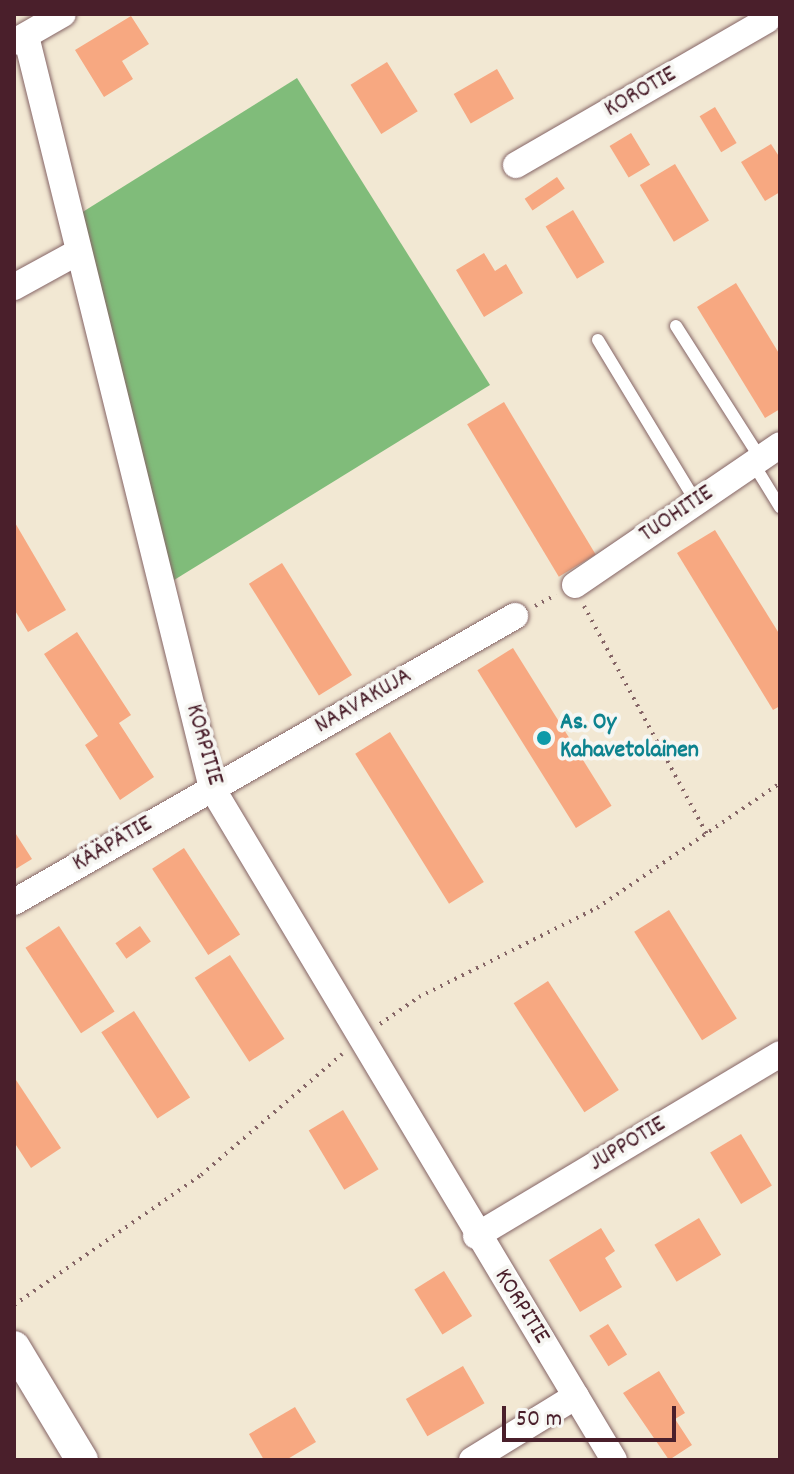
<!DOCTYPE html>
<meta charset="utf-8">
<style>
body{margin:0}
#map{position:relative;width:794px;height:1474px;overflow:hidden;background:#f2e8d3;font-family:Dekko,sans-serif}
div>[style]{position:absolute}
.forest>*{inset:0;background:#80bc7a}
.building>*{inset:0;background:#f7a881;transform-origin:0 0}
.path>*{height:4px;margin-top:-2px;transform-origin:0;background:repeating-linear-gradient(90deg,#856566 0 2px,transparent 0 8px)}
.roads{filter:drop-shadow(0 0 2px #856566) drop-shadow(0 0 2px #856566)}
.service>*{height:12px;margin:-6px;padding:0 6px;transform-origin:6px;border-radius:6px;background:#fff}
.minor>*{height:26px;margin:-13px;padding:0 13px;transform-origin:13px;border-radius:13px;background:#fff}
.tertiary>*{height:32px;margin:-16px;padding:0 16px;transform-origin:16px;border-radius:16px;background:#fff}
.dots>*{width:22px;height:22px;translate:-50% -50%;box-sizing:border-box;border:4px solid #f6f6f2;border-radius:50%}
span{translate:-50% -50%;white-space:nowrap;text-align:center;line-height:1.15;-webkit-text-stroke:8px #f6f6f2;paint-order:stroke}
.street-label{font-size:24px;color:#4a1f2b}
.culture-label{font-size:24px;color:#0d838f;font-weight:700}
.left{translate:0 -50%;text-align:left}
.frame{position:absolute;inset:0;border:16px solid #4a1f2b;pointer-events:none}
.scale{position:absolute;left:502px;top:1406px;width:174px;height:36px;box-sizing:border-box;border:4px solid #4a1f2b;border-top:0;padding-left:10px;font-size:24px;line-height:28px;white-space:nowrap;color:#4a1f2b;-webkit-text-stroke:6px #f6f6f2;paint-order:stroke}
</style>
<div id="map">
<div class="forest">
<i style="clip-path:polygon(297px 78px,490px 385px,166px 585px,81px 213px)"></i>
</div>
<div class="building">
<i style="clip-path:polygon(131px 16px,149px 44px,122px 61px,133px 79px,104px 97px,75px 50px)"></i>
<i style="left:387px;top:62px;width:58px;height:43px;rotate:58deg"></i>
<i style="left:497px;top:69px;width:34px;height:50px;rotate:60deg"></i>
<i style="left:715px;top:107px;width:42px;height:18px;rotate:59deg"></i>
<i style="left:631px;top:133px;width:37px;height:25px;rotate:59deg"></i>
<i style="clip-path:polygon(771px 144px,780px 158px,780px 192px,765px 201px,741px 162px)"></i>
<i style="left:675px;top:164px;width:66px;height:41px;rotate:59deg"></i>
<i style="left:557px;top:177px;width:14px;height:39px;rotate:56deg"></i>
<i style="left:573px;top:210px;width:61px;height:32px;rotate:59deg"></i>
<i style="clip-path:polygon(484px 253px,495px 271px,506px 264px,523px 293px,484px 317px,456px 270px)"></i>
<i style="clip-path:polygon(736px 283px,780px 355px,780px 409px,765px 418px,697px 307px)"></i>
<i style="left:504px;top:402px;width:178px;height:43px;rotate:59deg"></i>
<i style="clip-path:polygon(14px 521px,66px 610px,28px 632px,14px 609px)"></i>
<i style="clip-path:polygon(715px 530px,780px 635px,780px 706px,773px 710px,677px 553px)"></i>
<i style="left:282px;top:563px;width:132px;height:39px;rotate:58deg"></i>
<i style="clip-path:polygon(77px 632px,131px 715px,119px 723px,154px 777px,120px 800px,85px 745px,98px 736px,44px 654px)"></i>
<i style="left:513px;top:648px;width:186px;height:42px;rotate:58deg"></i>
<i style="left:390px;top:732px;width:177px;height:41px;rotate:58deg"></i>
<i style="clip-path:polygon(14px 831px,32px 859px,14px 870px)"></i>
<i style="left:184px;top:848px;width:103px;height:38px;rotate:57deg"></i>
<i style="left:669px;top:910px;width:128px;height:41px;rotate:58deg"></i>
<i style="left:59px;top:926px;width:102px;height:40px;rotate:57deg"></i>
<i style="left:140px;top:926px;width:19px;height:30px;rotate:55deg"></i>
<i style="left:230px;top:955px;width:100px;height:42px;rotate:57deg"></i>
<i style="left:548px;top:981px;width:130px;height:41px;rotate:57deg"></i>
<i style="left:134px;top:1011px;width:103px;height:39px;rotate:57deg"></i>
<i style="clip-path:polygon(14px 1077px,61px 1148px,31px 1168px,14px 1142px)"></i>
<i style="left:343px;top:1110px;width:69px;height:40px;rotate:59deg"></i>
<i style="left:741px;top:1134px;width:60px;height:36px;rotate:59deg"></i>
<i style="left:699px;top:1218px;width:43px;height:52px;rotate:59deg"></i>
<i style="clip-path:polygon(601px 1228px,615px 1251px,605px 1258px,622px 1287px,580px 1312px,549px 1260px)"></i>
<i style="left:444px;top:1271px;width:53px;height:35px;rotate:58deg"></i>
<i style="left:608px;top:1324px;width:36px;height:22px;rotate:58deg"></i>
<i style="left:463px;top:1366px;width:43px;height:66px;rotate:60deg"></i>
<i style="clip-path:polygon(659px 1371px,685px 1413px,675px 1419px,692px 1445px,669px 1460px,623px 1393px)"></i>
<i style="clip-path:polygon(295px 1407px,316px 1442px,286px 1460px,264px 1460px,249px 1434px)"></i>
</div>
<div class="path">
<i style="left:535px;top:606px;width:24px;rotate:-28deg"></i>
<i style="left:584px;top:606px;width:259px;rotate:61.7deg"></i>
<i style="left:380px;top:1024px;width:47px;rotate:-34.7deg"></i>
<i style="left:419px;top:997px;width:199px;rotate:-26.6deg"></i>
<i style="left:597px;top:908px;width:222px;rotate:-34.3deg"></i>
<i style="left:14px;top:1305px;width:228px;rotate:-34.8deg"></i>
<i style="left:201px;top:1175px;width:186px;rotate:-40.6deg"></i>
</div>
<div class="roads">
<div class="service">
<i style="left:676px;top:326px;width:156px;rotate:57.5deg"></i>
<i style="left:598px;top:340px;width:189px;rotate:58.8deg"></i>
<i style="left:753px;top:463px;width:52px;rotate:58.5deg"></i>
</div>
<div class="minor">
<i style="left:26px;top:36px;width:775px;rotate:76.11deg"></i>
<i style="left:212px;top:788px;width:783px;rotate:59.11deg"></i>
<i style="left:14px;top:42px;width:56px;rotate:-29.7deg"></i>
<i style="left:516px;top:165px;width:290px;rotate:-30deg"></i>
<i style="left:14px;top:287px;width:71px;rotate:-28.7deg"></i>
<i style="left:575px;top:585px;width:248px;rotate:-34.3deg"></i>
<i style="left:14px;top:902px;width:577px;rotate:-29.72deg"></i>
<i style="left:476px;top:1236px;width:354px;rotate:-30.9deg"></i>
<i style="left:472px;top:1460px;width:122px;rotate:-31.6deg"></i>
</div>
<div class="tertiary">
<i style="left:14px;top:1347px;width:132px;rotate:59deg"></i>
</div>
</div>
<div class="dots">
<i style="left:544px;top:738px;background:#0f9aa8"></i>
</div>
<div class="street-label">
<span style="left:641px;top:93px;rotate:-30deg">KOROTIE</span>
<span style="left:677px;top:515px;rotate:-34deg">TUOHITIE</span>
<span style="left:364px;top:702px;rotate:-30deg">NAAVAKUJA</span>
<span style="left:203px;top:745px;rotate:74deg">KORPITIE</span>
<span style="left:113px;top:845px;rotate:-30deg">KÄÄPÄTIE</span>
<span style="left:628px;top:1145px;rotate:-31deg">JUPPOTIE</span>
<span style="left:521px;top:1307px;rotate:58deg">KORPITIE</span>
</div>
<div class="culture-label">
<span class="left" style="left:560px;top:738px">As. Oy<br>Kahavetolainen</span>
</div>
<div class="frame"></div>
<div class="scale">50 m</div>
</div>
